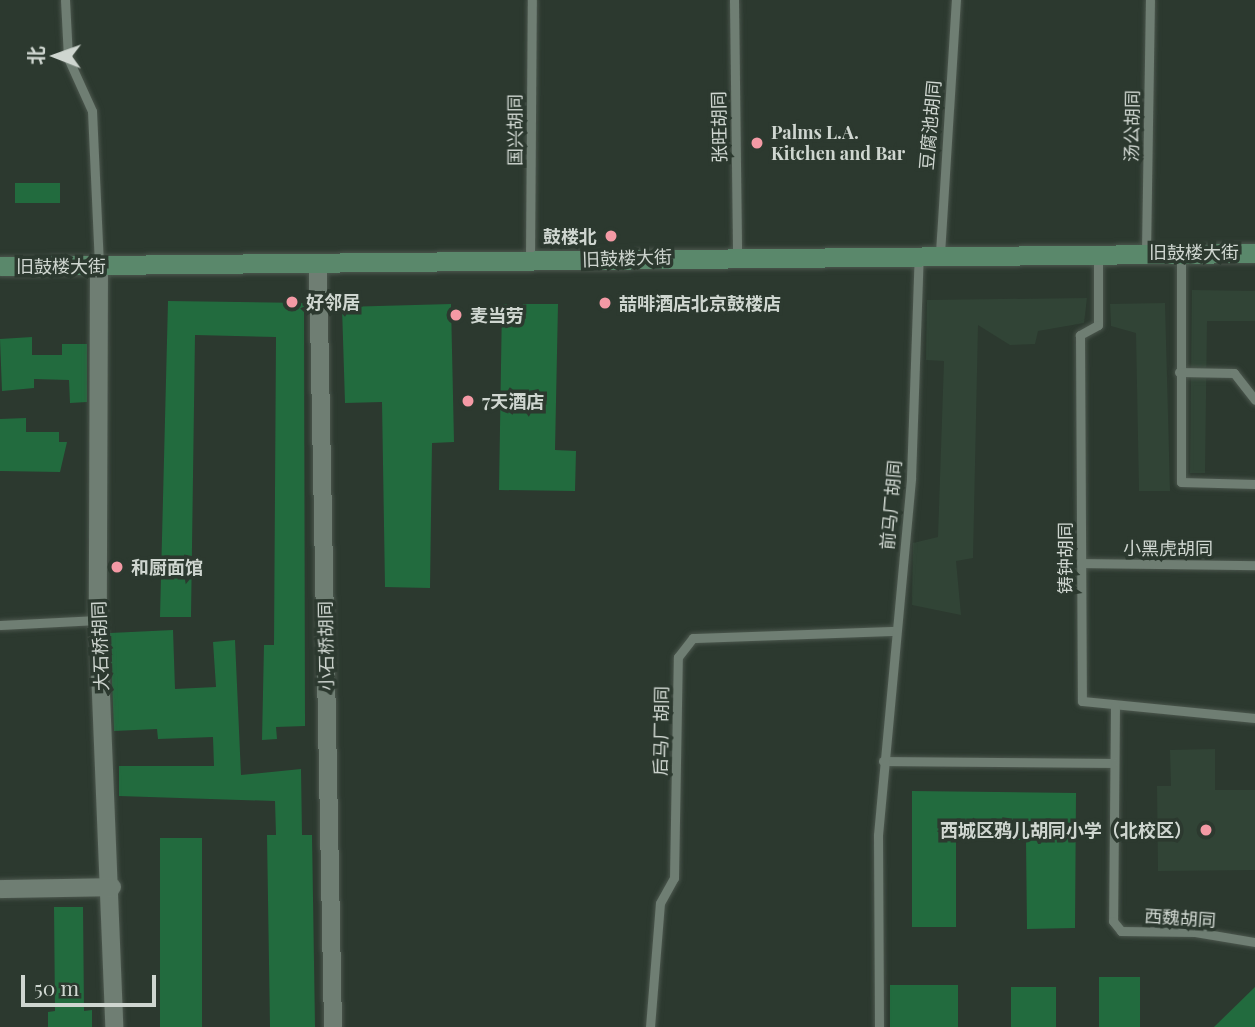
<!DOCTYPE html>
<meta charset="utf-8">
<style>
body{margin:0}
#map{position:relative;width:1255px;height:1027px;overflow:hidden;background:#2c392f;font-family:"Playfair Display","Noto Sans SC",serif}
div>[style]{position:absolute}
.built>*{inset:0;background:#314436}
.building>*{inset:0;background:#226b3e;transform-origin:0 0}
.roads{filter:drop-shadow(0 0 2px #4c574e) drop-shadow(0 0 2px #4c574e)}
.service>*{height:9px;margin:-4.5px;padding:0 4.5px;transform-origin:4.5px;border-radius:4.5px;background:#6f7e73}
.minor>*{height:18px;margin:-9px;padding:0 9px;transform-origin:9px;border-radius:9px;background:#6f7e73}
.secondary>*{height:19px;margin:-9.5px;padding:0 9.5px;transform-origin:9.5px;border-radius:9.5px;background:#5a886b}
.dots>*{width:19px;height:19px;translate:-50% -50%;box-sizing:border-box;border:4px solid #2c392f;border-radius:50%}
span{translate:-50% -50%;white-space:nowrap;text-align:center;line-height:1.15;-webkit-text-stroke:7px #2c392f;paint-order:stroke}
.street-label{font-size:18px;color:#cfd6d0}
.poi-label{font-size:18px;color:#cfd6d0;font-weight:700}
.left{translate:0 -50%;text-align:left}
.right{translate:-100% -50%;text-align:right}
.north{position:absolute;left:21px;top:21px;width:70px;height:70px;-webkit-text-stroke:5px #2c392f;paint-order:stroke;rotate:271deg;font-size:19px;font-weight:700;line-height:28px;text-align:center;color:#cfd6d0}
.north::after{content:'';display:block;margin:auto;width:24px;height:32px;background:#cfd6d0;clip-path:polygon(50% 0,100% 100%,50% 72%,0 100%)}
.scale{position:absolute;left:21px;top:975px;width:135px;height:32px;box-sizing:border-box;border:4px solid #cfd6d0;border-top:0;padding-left:9px;font-size:21px;line-height:24px;white-space:nowrap;color:#cfd6d0;-webkit-text-stroke:5px #2c392f;paint-order:stroke}
</style>
<div id="map">
<div class="built">
<i style="clip-path:polygon(1192px 290px,1255px 291px,1255px 321px,1207px 321px,1205px 473px,1190px 473px)"></i>
<i style="clip-path:polygon(1087px 298px,1084px 323px,1038px 331px,1035px 344px,1010px 345px,978px 325px,973px 558px,956px 561px,961px 615px,912px 605px,913px 543px,938px 537px,944px 361px,926px 360px,927px 300px)"></i>
<i style="clip-path:polygon(1165px 303px,1170px 491px,1139px 491px,1136px 333px,1111px 326px,1110px 304px)"></i>
<i style="clip-path:polygon(1215px 749px,1215px 790px,1255px 790px,1255px 870px,1158px 871px,1157px 786px,1171px 786px,1170px 750px)"></i>
</div>
<div class="building">
<i style="left:60px;top:183px;width:20px;height:45px;rotate:90deg"></i>
<i style="clip-path:polygon(168px 301px,304px 303px,305px 726px,276px 727px,277px 739px,262px 740px,264px 645px,274px 645px,276px 337px,195px 335px,191px 617px,160px 617px)"></i>
<i style="clip-path:polygon(451px 304px,454px 442px,432px 443px,430px 588px,385px 587px,382px 402px,345px 403px,342px 307px)"></i>
<i style="clip-path:polygon(502px 304px,558px 304px,555px 450px,576px 451px,575px 491px,499px 490px)"></i>
<i style="clip-path:polygon(32px 337px,32px 355px,62px 355px,62px 344px,87px 344px,87px 402px,70px 403px,69px 380px,34px 379px,34px 388px,2px 391px,0 339px)"></i>
<i style="clip-path:polygon(26px 418px,26px 432px,59px 432px,59px 442px,67px 442px,60px 472px,0 471px,0 419px)"></i>
<i style="clip-path:polygon(173px 630px,175px 689px,216px 687px,213px 642px,235px 640px,241px 775px,301px 769px,302px 835px,312px 835px,315px 1027px,270px 1027px,267px 835px,276px 835px,275px 801px,119px 796px,119px 766px,214px 766px,213px 737px,158px 739px,157px 729px,114px 731px,110px 633px)"></i>
<i style="clip-path:polygon(912px 791px,1076px 793px,1075px 928px,1027px 929px,1026px 840px,956px 840px,956px 927px,912px 927px)"></i>
<i style="left:160px;top:838px;width:42px;height:189px"></i>
<i style="clip-path:polygon(54px 907px,83px 907px,84px 1011px,92px 1010px,92px 1027px,48px 1027px,48px 1012px,55px 1011px)"></i>
<i style="left:1140px;top:977px;width:50px;height:41px;rotate:90deg"></i>
<i style="left:890px;top:985px;width:68px;height:42px"></i>
<i style="left:1056px;top:987px;width:40px;height:45px;rotate:90deg"></i>
<i style="clip-path:polygon(1255px 987px,1255px 1027px,1214px 1027px)"></i>
</div>
<div class="roads">
<div class="service">
<i style="left:65px;top:0;width:58px;rotate:87deg"></i>
<i style="left:68px;top:58px;width:58px;rotate:65.6deg"></i>
<i style="left:92px;top:111px;width:154px;rotate:87.4deg"></i>
<i style="left:734px;top:0;width:254px;rotate:89.3deg"></i>
<i style="left:1146px;top:252px;width:252px;rotate:-89.1deg"></i>
<i style="left:940px;top:253px;width:254px;rotate:-86.4deg"></i>
<i style="left:1181px;top:253px;width:229px;rotate:90deg"></i>
<i style="left:1181px;top:482px;width:74px;rotate:1.5deg"></i>
<i style="left:1098px;top:254px;width:71px;rotate:90deg"></i>
<i style="left:1098px;top:325px;width:21px;rotate:151deg"></i>
<i style="left:1080px;top:335px;width:366px;rotate:89.7deg"></i>
<i style="left:1082px;top:701px;width:174px;rotate:5.6deg"></i>
<i style="left:530px;top:261px;width:261px;rotate:-89.6deg"></i>
<i style="left:1179px;top:372px;width:55px;rotate:1deg"></i>
<i style="left:1234px;top:373px;width:34px;rotate:52deg"></i>
<i style="left:1081px;top:563px;width:174px;rotate:0.7deg"></i>
<i style="left:0;top:625px;width:98px;rotate:-2.9deg"></i>
<i style="left:1115px;top:705px;width:216px;rotate:90.5deg"></i>
<i style="left:1113px;top:921px;width:13px;rotate:51deg"></i>
<i style="left:1121px;top:931px;width:74px;rotate:0.8deg"></i>
<i style="left:1195px;top:932px;width:61px;rotate:9.5deg"></i>
<i style="left:883px;top:761px;width:230px;rotate:0.5deg"></i>
<i style="left:650px;top:1027px;width:124px;rotate:-85.4deg"></i>
<i style="left:660px;top:903px;width:29px;rotate:-61deg"></i>
<i style="left:674px;top:878px;width:221px;rotate:-89deg"></i>
<i style="left:678px;top:657px;width:24px;rotate:-52deg"></i>
<i style="left:693px;top:638px;width:201px;rotate:-2deg"></i>
<i style="left:879px;top:1027px;width:192px;rotate:-90.3deg"></i>
<i style="left:878px;top:835px;width:359px;rotate:-84.7deg"></i>
<i style="left:911px;top:478px;width:224px;rotate:-88deg"></i>
</div>
<div class="minor">
<i style="left:99px;top:266px;width:354px;rotate:90.2deg"></i>
<i style="left:98px;top:620px;width:407px;rotate:87.7deg"></i>
<i style="left:318px;top:266px;width:761px;rotate:88.87deg"></i>
<i style="left:0;top:889px;width:112px;rotate:-1deg"></i>
</div>
<div class="secondary">
<i style="left:0;top:266px;width:1255px;rotate:-0.59deg"></i>
</div>
</div>
<div class="dots">
<i style="left:757px;top:143px;background:#f49aa5"></i>
<i style="left:611px;top:236px;background:#f49aa5"></i>
<i style="left:292px;top:302px;background:#f49aa5"></i>
<i style="left:605px;top:303px;background:#f49aa5"></i>
<i style="left:456px;top:315px;background:#f49aa5"></i>
<i style="left:468px;top:401px;background:#f49aa5"></i>
<i style="left:117px;top:567px;background:#f49aa5"></i>
<i style="left:1206px;top:830px;background:#f49aa5"></i>
</div>
<div class="street-label">
<span style="left:930px;top:125px;rotate:-85deg">豆腐池胡同</span>
<span style="left:1132px;top:126px;rotate:-89deg">汤公胡同</span>
<span style="left:719px;top:127px;rotate:-91deg">张旺胡同</span>
<span style="left:515px;top:130px;rotate:-90deg">国兴胡同</span>
<span style="left:1194px;top:252px">旧鼓楼大街</span>
<span style="left:627px;top:258px;rotate:-2deg">旧鼓楼大街</span>
<span style="left:61px;top:266px">旧鼓楼大街</span>
<span style="left:891px;top:505px;rotate:-85deg">前马厂胡同</span>
<span style="left:1168px;top:548px">小黑虎胡同</span>
<span style="left:1065px;top:558px;rotate:-90deg">铸钟胡同</span>
<span style="left:100px;top:646px;rotate:-92deg">大石桥胡同</span>
<span style="left:326px;top:646px;rotate:-91deg">小石桥胡同</span>
<span style="left:661px;top:731px;rotate:-89deg">后马厂胡同</span>
<span style="left:1180px;top:918px;rotate:4deg">西魏胡同</span>
</div>
<div class="poi-label">
<span class="left" style="left:771px;top:143px">Palms L.A.<br>Kitchen and Bar</span>
<span class="right" style="left:597px;top:236px">鼓楼北</span>
<span class="left" style="left:306px;top:302px">好邻居</span>
<span class="left" style="left:619px;top:303px">喆啡酒店北京鼓楼店</span>
<span class="left" style="left:470px;top:315px">麦当劳</span>
<span class="left" style="left:482px;top:401px">7天酒店</span>
<span class="left" style="left:131px;top:567px">和厨面馆</span>
<span class="right" style="left:1192px;top:830px">西城区鸦儿胡同小学（北校区）</span>
</div>
<div class="north">北</div>
<div class="scale">50 m</div>
</div>
